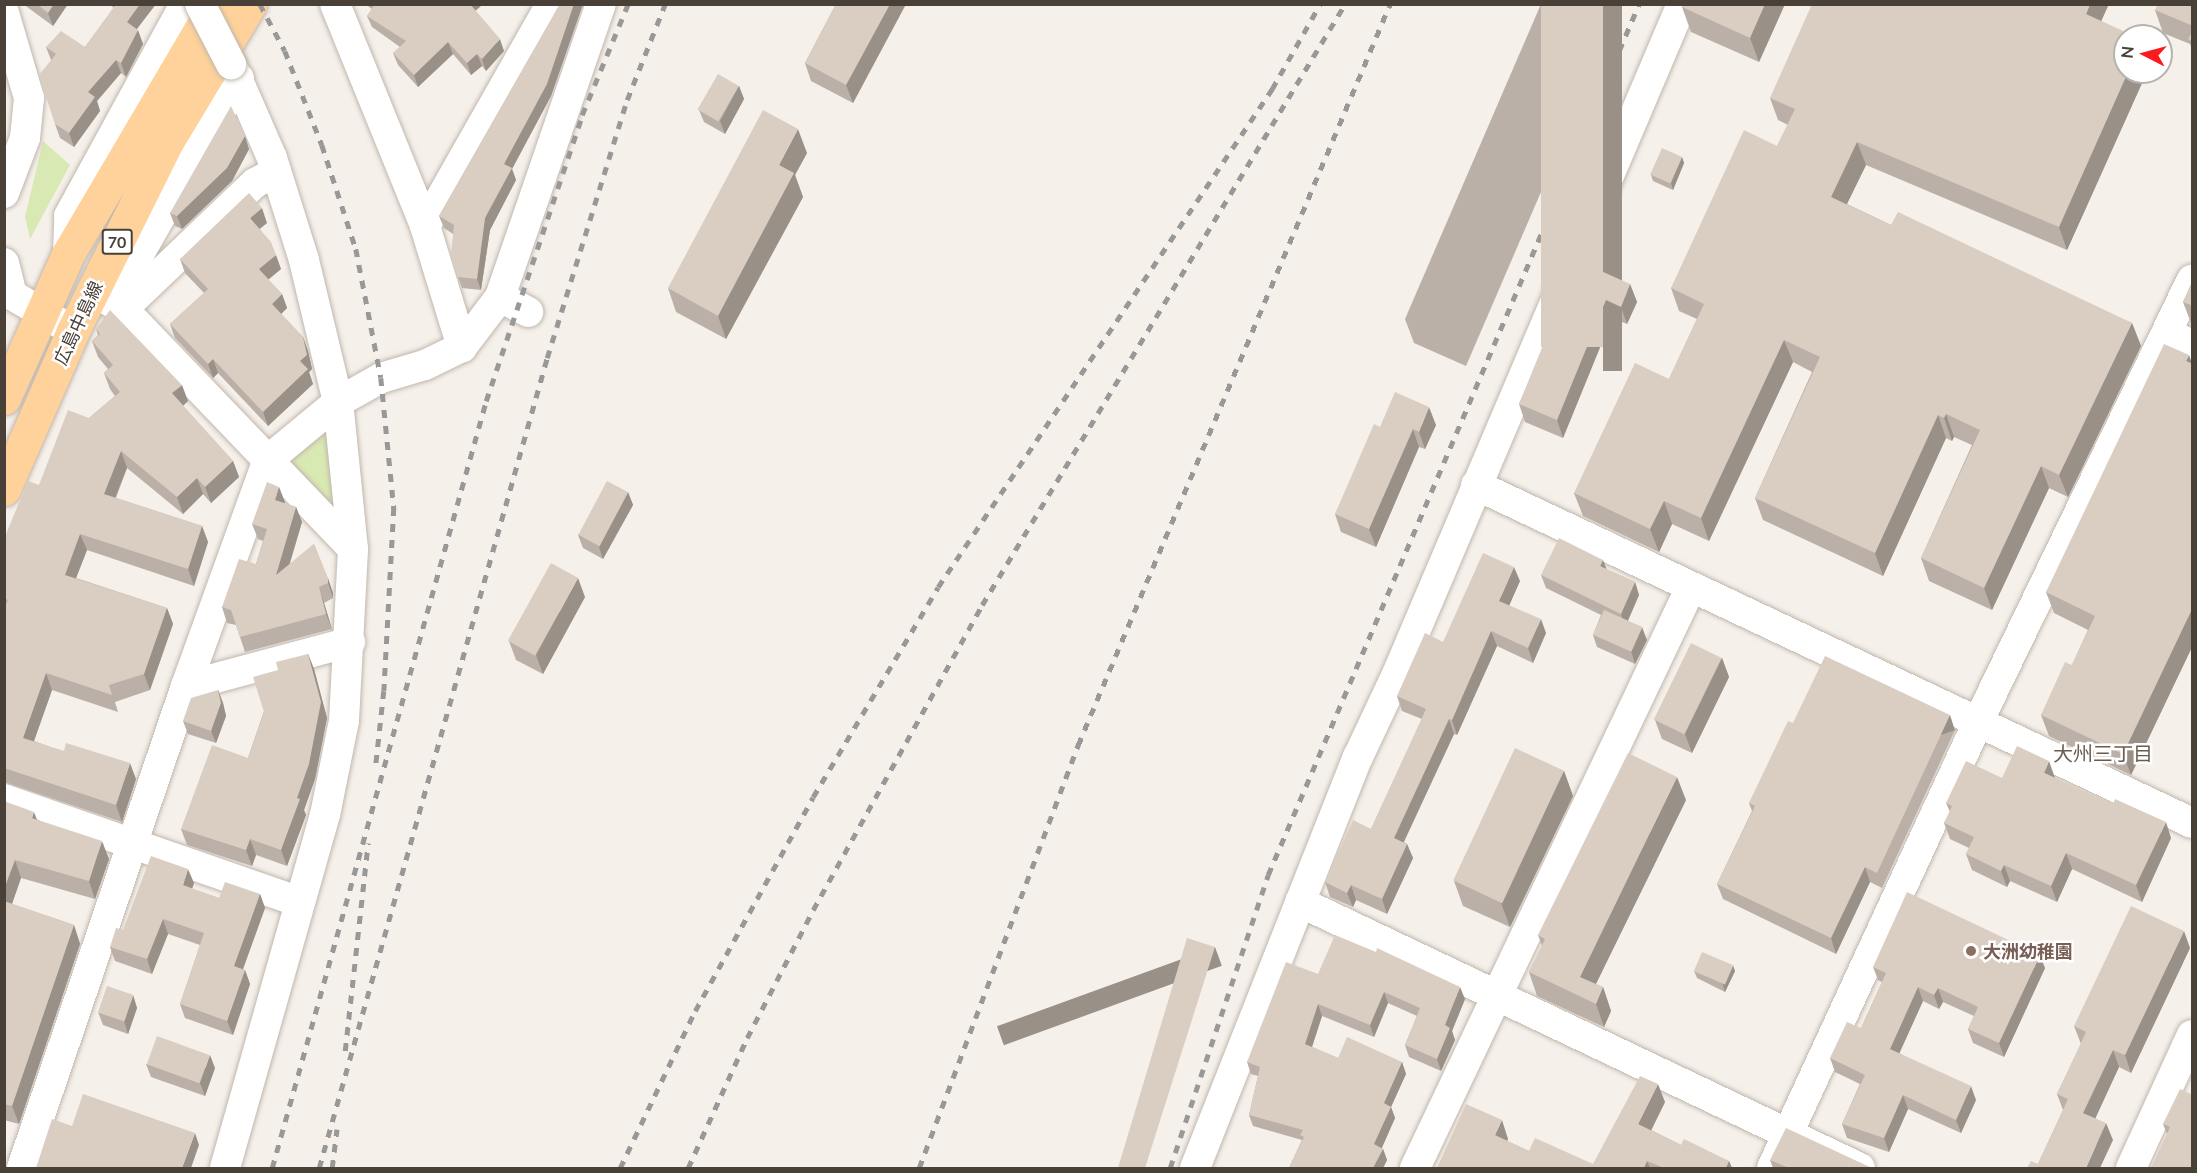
<!DOCTYPE html>
<meta charset="utf-8">
<style>
body{margin:0}
#map{position:relative;width:2197px;height:1173px;overflow:hidden;background:#f5f0ea;font-family:Lato,"Noto Sans JP",sans-serif}
div>[style]{position:absolute}
.green>*{inset:0;background:#d9e9b3}
.roads{filter:drop-shadow(0 0 2px #c1b6ac) drop-shadow(0 0 2px #c1b6ac)}
.minor>*{height:30px;margin:-15px;padding:0 15px;transform-origin:15px;border-radius:15px;background:#fff}
.major>*{height:33px;margin:-16.5px;padding:0 16.5px;transform-origin:16.5px;border-radius:16.5px;background:#fed29a}
.rail>*{height:4.5px;margin-top:-2.25px;transform-origin:0;background:repeating-linear-gradient(90deg,#989898 0 8px,transparent 0 16px)}
.bridges{filter:drop-shadow(0 0 2px #c1b6ac) drop-shadow(0 0 2px #c1b6ac)}
.minor-bridge>*{height:30px;margin:-15px;padding:0 15px;transform-origin:15px;border-radius:15px;background:#fff}
.wall>*{inset:0;background:#bbb0a7}
.shaded-wall>*{inset:0;background:#999088;transform-origin:0 0}
.building>*{inset:0;background:#dacdc2;transform-origin:0 0}
.dots>*{width:16px;height:16px;translate:-50% -50%;box-sizing:border-box;border:3px solid #fff;border-radius:50%}
span{translate:-50% -50%;white-space:nowrap;text-align:center;line-height:1.15;-webkit-text-stroke:5px #fff;paint-order:stroke}
.shield-label span{padding:2px 4px;background:#fff;border:2px solid;border-radius:4px;-webkit-text-stroke-width:0}
.shield-label{font-size:16px;color:#494038;font-weight:700}
.street-label{font-size:18px;color:#494038}
.education-label{font-size:18px;color:#785e54;font-weight:700}
.left{translate:0 -50%;text-align:left}
.neighbourhood-label{font-size:20px;color:#6c5c4f}
.frame{position:absolute;inset:0;border:6px solid #494038;pointer-events:none}
.north{position:absolute;left:2113px;top:24px;width:60px;height:60px;box-sizing:border-box;background:#fff;border:2px solid #b6b3af;border-radius:50%;rotate:276deg;font-size:16px;font-weight:700;line-height:24px;text-align:center;color:#494038}
.north::after{content:'';display:block;margin:auto;width:21px;height:27px;background:#fb1b1c;clip-path:polygon(50% 0,100% 100%,50% 72%,0 100%)}
</style>
<div id="map">
<div class="green">
<i style="clip-path:polygon(43px 141px,70px 165px,30px 239px,25px 217px)"></i>
<i style="clip-path:polygon(323px 435px,330px 438px,335px 499px,326px 503px,292px 469px,294px 455px)"></i>
</div>
<div class="roads">
<div class="minor">
<i style="left:335px;top:4px;width:240px;rotate:67.9deg"></i>
<i style="left:425px;top:226px;width:127px;rotate:73deg"></i>
<i style="left:4px;top:13px;width:89px;rotate:73.6deg"></i>
<i style="left:29px;top:98px;width:40px;rotate:95.7deg"></i>
<i style="left:25px;top:138px;width:59px;rotate:110.9deg"></i>
<i style="left:425px;top:226px;width:255px;rotate:-60.4deg"></i>
<i style="left:68px;top:254px;width:38px;rotate:-88deg"></i>
<i style="left:69px;top:216px;width:242px;rotate:-61.3deg"></i>
<i style="left:4px;top:263px;width:33px;rotate:76deg"></i>
<i style="left:12px;top:295px;width:71px;rotate:30.5deg"></i>
<i style="left:92px;top:291px;width:36px;rotate:30deg"></i>
<i style="left:123px;top:309px;width:332px;rotate:46.2deg"></i>
<i style="left:500px;top:297px;width:32px;rotate:28deg"></i>
<i style="left:113px;top:300px;width:255px;rotate:-60.4deg"></i>
<i style="left:123px;top:309px;width:182px;rotate:-43.7deg"></i>
<i style="left:255px;top:183px;width:24px;rotate:-28deg"></i>
<i style="left:2168px;top:333px;width:27px;rotate:27deg"></i>
<i style="left:1476px;top:485px;width:792px;rotate:25.27deg"></i>
<i style="left:186px;top:686px;width:170px;rotate:-15deg"></i>
<i style="left:4px;top:799px;width:312px;rotate:19.2deg"></i>
<i style="left:1300px;top:902px;width:620px;rotate:25.41deg"></i>
<i style="left:22px;top:1168px;width:509px;rotate:-71.21deg"></i>
<i style="left:186px;top:686px;width:240px;rotate:-70.1deg"></i>
<i style="left:268px;top:460px;width:91px;rotate:-39.6deg"></i>
<i style="left:338px;top:402px;width:49px;rotate:-29.2deg"></i>
<i style="left:381px;top:378px;width:46px;rotate:-16.5deg"></i>
<i style="left:425px;top:365px;width:41px;rotate:-25.9deg"></i>
<i style="left:462px;top:347px;width:63px;rotate:-52.8deg"></i>
<i style="left:500px;top:297px;width:310px;rotate:-71deg"></i>
<i style="left:225px;top:1168px;width:367px;rotate:-74.2deg"></i>
<i style="left:325px;top:815px;width:96px;rotate:-78.6deg"></i>
<i style="left:344px;top:721px;width:172px;rotate:-87deg"></i>
<i style="left:353px;top:549px;width:148px;rotate:-95.8deg"></i>
<i style="left:338px;top:402px;width:146px;rotate:-103.5deg"></i>
<i style="left:304px;top:260px;width:107px;rotate:-107.4deg"></i>
<i style="left:272px;top:158px;width:103px;rotate:-113.6deg"></i>
<i style="left:1195px;top:1168px;width:442px;rotate:-68.4deg"></i>
<i style="left:1358px;top:757px;width:92px;rotate:-64.8deg"></i>
<i style="left:1397px;top:674px;width:728px;rotate:-66.96deg"></i>
<i style="left:1415px;top:1168px;width:643px;rotate:-64.59deg"></i>
<i style="left:1772px;top:1168px;width:494px;rotate:-65.2deg"></i>
<i style="left:1979px;top:720px;width:489px;rotate:-64.2deg"></i>
<i style="left:2131px;top:1168px;width:146px;rotate:-65.4deg"></i>
</div>
<div class="major">
<i style="left:4px;top:398px;width:158px;rotate:-66deg"></i>
<i style="left:68px;top:254px;width:290px;rotate:-59.5deg"></i>
<i style="left:4px;top:489px;width:172px;rotate:-66.4deg"></i>
<i style="left:73px;top:331px;width:213px;rotate:-63.6deg"></i>
<i style="left:168px;top:140px;width:159px;rotate:-58.9deg"></i>
</div>
</div>
<div class="rail">
<i style="left:260px;top:4px;width:53px;rotate:62deg"></i>
<i style="left:285px;top:51px;width:101px;rotate:68.5deg"></i>
<i style="left:322px;top:145px;width:109px;rotate:71.9deg"></i>
<i style="left:356px;top:249px;width:131px;rotate:79deg"></i>
<i style="left:381px;top:378px;width:131px;rotate:84.3deg"></i>
<i style="left:394px;top:508px;width:183px;rotate:93.1deg"></i>
<i style="left:384px;top:691px;width:74px;rotate:96.2deg"></i>
<i style="left:345px;top:1051px;width:209px;rotate:-83.7deg"></i>
<i style="left:272px;top:1168px;width:796px;rotate:-74.41deg"></i>
<i style="left:486px;top:401px;width:302px;rotate:-71.4deg"></i>
<i style="left:582px;top:115px;width:120px;rotate:-67.5deg"></i>
<i style="left:319px;top:1168px;width:841px;rotate:-74.28deg"></i>
<i style="left:547px;top:358px;width:270px;rotate:-72.8deg"></i>
<i style="left:627px;top:100px;width:103px;rotate:-68.4deg"></i>
<i style="left:332px;top:1168px;width:39px;rotate:-83deg"></i>
<i style="left:620px;top:1168px;width:174px;rotate:-64.5deg"></i>
<i style="left:695px;top:1011px;width:244px;rotate:-61.1deg"></i>
<i style="left:813px;top:797px;width:244px;rotate:-59.2deg"></i>
<i style="left:938px;top:587px;width:600px;rotate:-56.15deg"></i>
<i style="left:1272px;top:89px;width:98px;rotate:-60.5deg"></i>
<i style="left:688px;top:1168px;width:143px;rotate:-65.6deg"></i>
<i style="left:747px;top:1038px;width:144px;rotate:-62.7deg"></i>
<i style="left:813px;top:910px;width:349px;rotate:-61deg"></i>
<i style="left:982px;top:605px;width:702px;rotate:-58.87deg"></i>
<i style="left:919px;top:1168px;width:452px;rotate:-69.4deg"></i>
<i style="left:1078px;top:745px;width:804px;rotate:-67.17deg"></i>
<i style="left:1170px;top:1168px;width:309px;rotate:-71.5deg"></i>
<i style="left:1268px;top:875px;width:947px;rotate:-66.93deg"></i>
</div>
<div class="bridges">
<div class="minor-bridge">
<i style="left:200px;top:4px;width:68px;rotate:62.7deg"></i>
</div>
</div>
<div class="wall">
<i style="clip-path:polygon(23px 4px,68px 4px,53px 26px)"></i>
<i style="clip-path:polygon(109px 4px,156px 4px,137px 29px,143px 44px,126px 77px,121px 73px,97px 101px,100px 111px,74px 147px,60px 138px,55px 124px,51px 60px,46px 47px,85px 47px,114px 8px)"></i>
<i style="clip-path:polygon(365px 4px,483px 4px,475px 11px,504px 51px,486px 71px,482px 66px,471px 75px,453px 54px,418px 87px,398px 65px,393px 53px,400px 47px,372px 27px,367px 16px,372px 9px)"></i>
<i style="clip-path:polygon(560px 4px,583px 4px,551px 96px,512px 169px,516px 180px,490px 230px,481px 290px,462px 288px,458px 277px,453px 234px,444px 228px,439px 216px)"></i>
<i style="clip-path:polygon(836px 4px,906px 4px,853px 103px,811px 81px,805px 63px)"></i>
<i style="clip-path:polygon(1541px 4px,1622px 4px,1466px 366px,1414px 343px,1405px 319px)"></i>
<i style="clip-path:polygon(1683px 4px,1785px 4px,1759px 62px,1691px 32px,1682px 7px)"></i>
<i style="clip-path:polygon(2193px 4px,2193px 52px,2190px 44px,2163px 33px,2155px 10px)"></i>
<i style="clip-path:polygon(2101px 21px,2125px 72px,2147px 72px,2067px 250px,1866px 165px,1847px 204px,1891px 225px,2132px 323px,2141px 346px,2068px 497px,2049px 488px,1992px 610px,1929px 581px,1921px 558px,1972px 445px,1954px 437px,1952px 441px,1946px 438px,1883px 576px,1763px 520px,1755px 498px,1812px 372px,1793px 362px,1709px 541px,1672px 524px,1659px 552px,1583px 516px,1574px 493px,1669px 379px,1697px 319px,1679px 311px,1671px 288px,1777px 146px,1788px 125px,1778px 120px,1770px 98px)"></i>
<i style="clip-path:polygon(739px 86px,744px 99px,725px 134px,704px 122px,699px 110px)"></i>
<i style="clip-path:polygon(249px 149px,232px 181px,182px 229px,175px 226px,170px 213px)"></i>
<i style="clip-path:polygon(807px 153px,795px 175px,803px 197px,726px 339px,676px 312px,668px 288px)"></i>
<i style="clip-path:polygon(1682px 157px,1684px 163px,1673px 190px,1653px 181px,1651px 175px)"></i>
<i style="clip-path:polygon(267px 223px,260px 229px,281px 269px,268px 280px,282px 294px,287px 308px,281px 314px,303px 337px,308px 351px,312px 369px,309px 372px,313px 384px,268px 426px,218px 373px,213px 378px,175px 338px,170px 324px,204px 293px,185px 273px,180px 259px)"></i>
<i style="clip-path:polygon(2193px 280px,2193px 324px,2191px 323px,2183px 302px)"></i>
<i style="clip-path:polygon(1630px 284px,1637px 302px,1627px 324px,1612px 318px,1563px 438px,1525px 422px,1519px 404px,1562px 307px)"></i>
<i style="clip-path:polygon(96px 329px,188px 401px,183px 406px,233px 461px,239px 477px,211px 503px,203px 494px,183px 514px,127px 468px,116px 498px,202px 526px,208px 542px,194px 586px,87px 550px,76px 578px,167px 608px,173px 624px,150px 690px,115px 702px,118px 712px,52px 690px,34px 741px,136px 779px,122px 822px,4px 782px,4px 539px,39px 485px,89px 418px,115px 396px,110px 389px,104px 373px,108px 369px,98px 357px,92px 341px,98px 335px)"></i>
<i style="clip-path:polygon(2192px 364px,2193px 645px,2131px 775px,2049px 736px,2041px 715px,2072px 665px,2088px 630px,2054px 613px,2046px 592px)"></i>
<i style="clip-path:polygon(1436px 425px,1425px 449px,1419px 447px,1376px 547px,1341px 532px,1335px 514px,1380px 427px)"></i>
<i style="clip-path:polygon(279px 487px,284px 503px,296px 507px,302px 522px,289px 565px,314px 544px,333px 593px,333px 598px,324px 603px,332px 629px,245px 652px,236px 625px,227px 623px,222px 607px,256px 564px,263px 541px,258px 539px,252px 524px)"></i>
<i style="clip-path:polygon(628px 492px,633px 505px,603px 559px,583px 548px,578px 535px)"></i>
<i style="clip-path:polygon(1606px 569px,1635px 582px,1639px 595px,1628px 621px,1647px 640px,1635px 664px,1597px 647px,1593px 635px,1601px 615px,1546px 588px,1541px 575px)"></i>
<i style="clip-path:polygon(1520px 581px,1509px 605px,1546px 633px,1533px 663px,1497px 646px,1457px 735px,1454px 734px,1404px 842px,1407px 844px,1413px 858px,1387px 914px,1356px 900px,1353px 907px,1330px 897px,1325px 882px,1371px 829px,1422px 719px,1402px 711px,1397px 696px,1443px 642px)"></i>
<i style="clip-path:polygon(585px 597px,543px 674px,516px 660px,509px 641px)"></i>
<i style="clip-path:polygon(308px 654px,314px 669px,327px 718px,315px 779px,304px 810px,306px 815px,287px 866px,256px 855px,252px 866px,187px 845px,181px 829px,248px 758px,278px 670px)"></i>
<i style="clip-path:polygon(1722px 658px,1729px 677px,1692px 753px,1662px 739px,1655px 720px)"></i>
<i style="clip-path:polygon(218px 690px,223px 703px,226px 716px,216px 743px,188px 734px,183px 721px)"></i>
<i style="clip-path:polygon(1793px 723px,1955px 730px,1882px 888px,1870px 882px,1836px 954px,1723px 899px,1717px 884px,1752px 811px,1749px 803px)"></i>
<i style="clip-path:polygon(1564px 771px,1573px 796px,1510px 927px,1463px 906px,1454px 881px)"></i>
<i style="clip-path:polygon(2002px 778px,2055px 778px,2171px 838px,2142px 902px,2072px 869px,2057px 902px,2010px 881px,2007px 887px,1972px 870px,1966px 854px,1969px 848px,1950px 839px,1944px 823px,1950px 812px,1946px 803px)"></i>
<i style="clip-path:polygon(1686px 800px,1596px 984px,1603px 987px,1611px 1011px,1604px 1027px,1537px 996px,1529px 972px,1542px 946px,1538px 935px)"></i>
<i style="clip-path:polygon(4px 801px,109px 859px,95px 899px,21px 878px,12px 904px,74px 925px,80px 944px,19px 1124px,4px 1120px)"></i>
<i style="clip-path:polygon(194px 883px,192px 889px,219px 898px,260px 894px,265px 908px,243px 969px,245px 970px,250px 984px,233px 1035px,185px 1018px,180px 1004px,200px 945px,168px 934px,152px 974px,115px 961px,110px 947px,123px 930px)"></i>
<i style="clip-path:polygon(2190px 948px,2131px 1073px,2119px 1067px,2095px 1118px,2113px 1140px,2038px 1164px,2063px 1110px,2057px 1094px,2081px 1044px,2074px 1026px)"></i>
<i style="clip-path:polygon(1873px 967px,2045px 968px,2004px 1057px,1973px 1043px,1968px 1029px,1974px 1016px,1943px 1002px,1939px 1009px,1923px 1001px,1899px 1053px,1976px 1100px,1961px 1133px,1908px 1109px,1889px 1152px,1847px 1138px,1842px 1124px,1860px 1084px,1835px 1072px,1830px 1058px,1861px 1028px,1882px 982px,1878px 980px)"></i>
<i style="clip-path:polygon(1694px 971px,1735px 971px,1725px 992px,1697px 978px)"></i>
<i style="clip-path:polygon(1318px 974px,1465px 999px,1452px 1031px,1455px 1040px,1441px 1071px,1409px 1057px,1405px 1045px,1417px 1016px,1388px 1003px,1374px 1037px,1322px 1016px,1312px 1047px,1338px 1058px,1402px 1062px,1406px 1074px,1391px 1107px,1395px 1118px,1382px 1148px,1383px 1149px,1387px 1160px,1383px 1168px,1289px 1168px,1302px 1140px,1253px 1126px,1249px 1115px,1258px 1076px,1251px 1074px,1247px 1062px)"></i>
<i style="clip-path:polygon(133px 995px,137px 1008px,128px 1034px,103px 1025px,98px 1012px)"></i>
<i style="clip-path:polygon(146px 1064px,215px 1068px,205px 1096px,151px 1077px)"></i>
<i style="clip-path:polygon(2193px 1095px,2167px 1134px,2163px 1124px)"></i>
<i style="clip-path:polygon(1665px 1102px,1651px 1130px,1681px 1145px,1729px 1161px,1732px 1168px,1437px 1168px,1508px 1139px,1507px 1141px,1529px 1151px,1593px 1164px)"></i>
<i style="clip-path:polygon(1770px 1160px,1872px 1168px,1773px 1168px)"></i>
</div>
<div class="shaded-wall">
<i style="clip-path:polygon(54px 4px,68px 4px,53px 26px,48px 13px)"></i>
<i style="clip-path:polygon(140px 4px,156px 4px,132px 35px,127px 22px)"></i>
<i style="clip-path:polygon(469px 4px,483px 4px,472px 14px)"></i>
<i style="clip-path:polygon(574px 4px,583px 4px,551px 96px,512px 169px,516px 180px,490px 230px,481px 290px,477px 279px,485px 218px,504px 164px)"></i>
<i style="clip-path:polygon(890px 4px,906px 4px,853px 103px,846px 85px)"></i>
<i style="left:1603px;top:4px;width:19px;height:367px"></i>
<i style="clip-path:polygon(1765px 4px,1785px 4px,1759px 62px,1750px 38px)"></i>
<i style="clip-path:polygon(2090px 4px,2109px 4px,2094px 37px,2086px 14px)"></i>
<i style="clip-path:polygon(138px 30px,143px 44px,126px 77px,121px 63px)"></i>
<i style="clip-path:polygon(500px 39px,504px 51px,486px 71px,482px 59px)"></i>
<i style="clip-path:polygon(448px 42px,453px 54px,418px 87px,414px 75px)"></i>
<i style="clip-path:polygon(477px 54px,482px 66px,471px 75px,467px 63px)"></i>
<i style="clip-path:polygon(116px 60px,121px 73px,97px 101px,100px 111px,74px 147px,69px 133px,88px 92px)"></i>
<i style="clip-path:polygon(2128px 72px,2147px 72px,2067px 250px,2059px 227px)"></i>
<i style="clip-path:polygon(739px 86px,744px 99px,725px 134px,720px 121px)"></i>
<i style="clip-path:polygon(798px 129px,807px 153px,795px 175px,803px 197px,726px 339px,718px 316px,779px 165px)"></i>
<i style="clip-path:polygon(245px 136px,249px 149px,232px 181px,182px 229px,177px 216px)"></i>
<i style="clip-path:polygon(1857px 142px,1866px 165px,1839px 220px,1831px 197px)"></i>
<i style="clip-path:polygon(1682px 157px,1684px 163px,1673px 190px,1671px 183px)"></i>
<i style="clip-path:polygon(262px 208px,267px 223px,255px 232px,250px 218px)"></i>
<i style="clip-path:polygon(276px 255px,281px 269px,264px 283px,259px 269px)"></i>
<i style="clip-path:polygon(1630px 284px,1637px 302px,1627px 324px,1621px 307px)"></i>
<i style="clip-path:polygon(282px 294px,287px 308px,277px 318px,272px 304px)"></i>
<i style="clip-path:polygon(1606px 300px,1612px 318px,1563px 438px,1557px 420px)"></i>
<i style="clip-path:polygon(2132px 323px,2141px 346px,2068px 497px,2059px 475px)"></i>
<i style="clip-path:polygon(303px 337px,308px 351px,312px 369px,309px 372px,313px 384px,268px 426px,263px 412px,300px 361px)"></i>
<i style="clip-path:polygon(1784px 340px,1793px 362px,1709px 541px,1701px 518px)"></i>
<i style="clip-path:polygon(2189px 355px,2193px 366px,2186px 361px)"></i>
<i style="clip-path:polygon(213px 359px,218px 373px,213px 378px,208px 364px)"></i>
<i style="clip-path:polygon(182px 385px,188px 401px,178px 410px,172px 393px)"></i>
<i style="clip-path:polygon(1429px 407px,1436px 425px,1425px 449px,1419px 432px)"></i>
<i style="clip-path:polygon(1946px 414px,1954px 437px,1952px 441px,1944px 418px)"></i>
<i style="clip-path:polygon(1938px 415px,1946px 438px,1883px 576px,1875px 553px)"></i>
<i style="clip-path:polygon(1413px 429px,1419px 447px,1376px 547px,1369px 529px)"></i>
<i style="clip-path:polygon(121px 451px,127px 468px,110px 510px,104px 494px)"></i>
<i style="clip-path:polygon(233px 461px,239px 477px,211px 503px,205px 487px)"></i>
<i style="clip-path:polygon(2041px 466px,2049px 488px,1992px 610px,1984px 588px)"></i>
<i style="clip-path:polygon(197px 478px,203px 494px,183px 514px,177px 497px)"></i>
<i style="clip-path:polygon(279px 487px,285px 502px,281px 516px,275px 500px)"></i>
<i style="clip-path:polygon(628px 492px,633px 505px,603px 559px,599px 547px)"></i>
<i style="clip-path:polygon(1664px 501px,1672px 524px,1659px 552px,1650px 529px)"></i>
<i style="clip-path:polygon(296px 507px,302px 522px,282px 590px,276px 575px)"></i>
<i style="clip-path:polygon(202px 526px,208px 542px,194px 586px,188px 569px)"></i>
<i style="clip-path:polygon(80px 534px,87px 550px,71px 591px,65px 575px)"></i>
<i style="clip-path:polygon(1603px 560px,1608px 573px,1600px 566px)"></i>
<i style="clip-path:polygon(1514px 567px,1520px 581px,1505px 615px,1499px 601px)"></i>
<i style="clip-path:polygon(328px 578px,333px 593px,333px 598px,328px 583px)"></i>
<i style="clip-path:polygon(578px 578px,585px 597px,543px 674px,536px 655px)"></i>
<i style="clip-path:polygon(1635px 582px,1639px 595px,1625px 627px,1621px 614px)"></i>
<i style="clip-path:polygon(319px 587px,324px 603px,332px 629px,326px 614px)"></i>
<i style="clip-path:polygon(2193px 607px,2193px 645px,2131px 775px,2123px 754px)"></i>
<i style="clip-path:polygon(167px 608px,173px 624px,150px 690px,144px 674px)"></i>
<i style="clip-path:polygon(1541px 619px,1546px 633px,1533px 663px,1528px 648px)"></i>
<i style="clip-path:polygon(1642px 627px,1647px 640px,1635px 664px,1631px 651px)"></i>
<i style="clip-path:polygon(1491px 631px,1497px 646px,1457px 735px,1452px 720px)"></i>
<i style="clip-path:polygon(308px 654px,314px 669px,327px 718px,315px 779px,304px 810px,306px 815px,287px 866px,281px 850px,297px 798px)"></i>
<i style="clip-path:polygon(1722px 658px,1729px 677px,1692px 753px,1685px 734px)"></i>
<i style="clip-path:polygon(46px 673px,52px 690px,29px 755px,23px 738px)"></i>
<i style="clip-path:polygon(218px 690px,223px 703px,226px 716px,216px 743px,211px 731px)"></i>
<i style="left:1950px;top:715px;width:16px;height:174px;rotate:72deg"></i>
<i style="clip-path:polygon(1449px 719px,1454px 734px,1399px 852px,1394px 838px)"></i>
<i style="clip-path:polygon(2049px 761px,2055px 778px,2044px 773px)"></i>
<i style="clip-path:polygon(130px 763px,136px 779px,122px 822px,116px 805px)"></i>
<i style="clip-path:polygon(1564px 771px,1573px 796px,1510px 927px,1501px 903px)"></i>
<i style="clip-path:polygon(1677px 777px,1686px 800px,1588px 1000px,1580px 977px)"></i>
<i style="clip-path:polygon(34px 812px,41px 830px,32px 818px)"></i>
<i style="clip-path:polygon(2166px 822px,2171px 838px,2142px 902px,2136px 885px)"></i>
<i style="clip-path:polygon(250px 839px,256px 855px,252px 866px,246px 850px)"></i>
<i style="clip-path:polygon(102px 841px,109px 859px,95px 899px,89px 881px)"></i>
<i style="clip-path:polygon(1407px 844px,1413px 858px,1387px 914px,1382px 899px)"></i>
<i style="clip-path:polygon(2066px 853px,2072px 869px,2057px 902px,2051px 886px)"></i>
<i style="clip-path:polygon(15px 860px,21px 878px,7px 918px,4px 911px,4px 889px)"></i>
<i style="clip-path:polygon(2004px 865px,2010px 881px,2007px 887px,2001px 871px)"></i>
<i style="clip-path:polygon(1865px 867px,1870px 882px,1836px 954px,1831px 938px)"></i>
<i style="clip-path:polygon(188px 869px,194px 883px,188px 900px,183px 885px)"></i>
<i style="clip-path:polygon(1351px 885px,1356px 900px,1353px 907px,1347px 893px)"></i>
<i style="clip-path:polygon(260px 894px,265px 908px,239px 980px,234px 966px)"></i>
<i style="clip-path:polygon(163px 919px,168px 934px,152px 974px,147px 959px)"></i>
<i style="clip-path:polygon(74px 925px,80px 944px,19px 1124px,12px 1106px)"></i>
<i style="clip-path:polygon(2184px 931px,2190px 948px,2131px 1073px,2125px 1055px)"></i>
<i style="left:1215px;top:947px;width:20px;height:232px;rotate:70deg"></i>
<i style="clip-path:polygon(2040px 955px,2045px 968px,2004px 1057px,1999px 1043px)"></i>
<i style="clip-path:polygon(1733px 965px,1735px 971px,1725px 992px,1723px 985px)"></i>
<i style="clip-path:polygon(245px 970px,250px 984px,233px 1035px,227px 1021px)"></i>
<i style="clip-path:polygon(1460px 987px,1465px 999px,1452px 1031px,1455px 1040px,1441px 1071px,1437px 1059px,1445px 1025px)"></i>
<i style="clip-path:polygon(1603px 987px,1611px 1011px,1604px 1027px,1596px 1004px)"></i>
<i style="clip-path:polygon(1918px 987px,1923px 1001px,1895px 1063px,1890px 1049px)"></i>
<i style="clip-path:polygon(1938px 988px,1943px 1002px,1939px 1009px,1934px 995px)"></i>
<i style="clip-path:polygon(1384px 992px,1388px 1003px,1374px 1037px,1370px 1025px)"></i>
<i style="clip-path:polygon(133px 995px,137px 1008px,128px 1034px,124px 1021px)"></i>
<i style="clip-path:polygon(1318px 1004px,1322px 1016px,1309px 1056px,1305px 1044px)"></i>
<i style="clip-path:polygon(2113px 1050px,2119px 1067px,2090px 1130px,2083px 1113px)"></i>
<i style="clip-path:polygon(210px 1055px,215px 1068px,205px 1096px,200px 1083px)"></i>
<i style="clip-path:polygon(1402px 1062px,1406px 1074px,1391px 1107px,1395px 1118px,1378px 1156px,1374px 1144px,1384px 1103px)"></i>
<i style="clip-path:polygon(1658px 1084px,1665px 1102px,1645px 1143px,1638px 1124px)"></i>
<i style="clip-path:polygon(1971px 1086px,1976px 1100px,1961px 1133px,1956px 1120px)"></i>
<i style="clip-path:polygon(1903px 1095px,1908px 1109px,1889px 1152px,1884px 1138px)"></i>
<i style="clip-path:polygon(1502px 1120px,1508px 1139px,1501px 1154px,1495px 1135px)"></i>
<i style="clip-path:polygon(2106px 1123px,2113px 1140px,2100px 1168px,2086px 1168px)"></i>
<i style="clip-path:polygon(195px 1133px,199px 1145px,191px 1168px,182px 1168px)"></i>
<i style="clip-path:polygon(1383px 1149px,1387px 1160px,1383px 1168px,1373px 1168px)"></i>
<i style="clip-path:polygon(1647px 1161px,1650px 1168px,1644px 1168px)"></i>
<i style="clip-path:polygon(1729px 1161px,1732px 1168px,1726px 1168px)"></i>
</div>
<div class="building">
<i style="clip-path:polygon(37px 4px,54px 4px,48px 13px)"></i>
<i style="clip-path:polygon(116px 4px,140px 4px,127px 22px,138px 30px,121px 63px,116px 60px,88px 92px,95px 97px,69px 133px,55px 124px,39px 75px,56px 54px,46px 47px,61px 31px,85px 47px)"></i>
<i style="clip-path:polygon(375px 4px,470px 4px,500px 39px,482px 59px,477px 54px,467px 63px,448px 42px,414px 75px,393px 53px,406px 41px,367px 16px)"></i>
<i style="clip-path:polygon(560px 4px,574px 4px,547px 84px,504px 164px,512px 168px,485px 218px,477px 279px,458px 277px,451px 254px,454px 225px,439px 216px)"></i>
<i style="clip-path:polygon(836px 4px,890px 4px,846px 85px,805px 63px)"></i>
<i style="left:1541px;top:4px;width:62px;height:343px"></i>
<i style="clip-path:polygon(1683px 4px,1765px 4px,1750px 38px,1682px 7px)"></i>
<i style="clip-path:polygon(1812px 4px,2090px 4px,2086px 14px,2134px 36px,2125px 36px,2125px 72px,2128px 72px,2059px 227px,1857px 142px,1831px 197px,1891px 225px,1898px 212px,2132px 323px,2059px 475px,2041px 466px,1984px 588px,1921px 558px,1980px 430px,1946px 414px,1944px 418px,1938px 415px,1875px 553px,1755px 498px,1820px 357px,1784px 340px,1701px 518px,1664px 501px,1650px 529px,1574px 493px,1635px 363px,1669px 379px,1704px 304px,1671px 288px,1744px 130px,1777px 146px,1795px 109px,1770px 98px)"></i>
<i style="clip-path:polygon(2158px 4px,2193px 4px,2193px 26px,2155px 10px)"></i>
<i style="clip-path:polygon(2193px 30px,2193px 41px,2188px 39px)"></i>
<i style="left:718px;top:74px;width:24px;height:41px;rotate:30deg"></i>
<i style="clip-path:polygon(231px 106px,245px 136px,227px 168px,177px 216px,170px 213px)"></i>
<i style="clip-path:polygon(763px 110px,798px 129px,779px 165px,794px 173px,718px 316px,668px 288px)"></i>
<i style="left:1662px;top:148px;width:22px;height:29px;rotate:24deg"></i>
<i style="clip-path:polygon(249px 193px,262px 208px,250px 218px,271px 242px,276px 255px,259px 269px,282px 294px,272px 304px,303px 337px,307px 355px,300px 361px,308px 369px,263px 412px,213px 359px,208px 364px,170px 324px,208px 289px,180px 259px)"></i>
<i style="clip-path:polygon(1581px 262px,1630px 284px,1621px 307px,1606px 300px,1557px 420px,1519px 404px,1559px 306px,1562px 307px)"></i>
<i style="clip-path:polygon(2193px 280px,2193px 306px,2183px 302px)"></i>
<i style="clip-path:polygon(110px 310px,182px 385px,172px 393px,233px 461px,205px 487px,197px 478px,177px 497px,121px 451px,104px 494px,202px 526px,188px 569px,80px 534px,65px 575px,167px 608px,144px 674px,109px 685px,112px 695px,46px 673px,23px 738px,64px 751px,66px 743px,130px 763px,116px 805px,4px 768px,4px 609px,8px 600px,4px 598px,4px 539px,28px 481px,39px 485px,68px 410px,89px 418px,120px 392px,104px 373px,113px 365px,92px 341px,100px 334px,96px 329px)"></i>
<i style="clip-path:polygon(2164px 344px,2189px 355px,2186px 361px,2193px 364px,2193px 607px,2123px 754px,2041px 715px,2065px 662px,2072px 665px,2095px 616px,2046px 592px)"></i>
<i style="clip-path:polygon(1395px 392px,1429px 407px,1419px 432px,1413px 429px,1369px 529px,1335px 514px,1374px 424px,1380px 427px)"></i>
<i style="left:607px;top:481px;width:24px;height:61px;rotate:28deg"></i>
<i style="clip-path:polygon(267px 482px,279px 487px,275px 500px,296px 507px,276px 575px,314px 544px,328px 578px,328px 583px,319px 587px,326px 614px,240px 637px,231px 610px,222px 607px,239px 559px,256px 564px,267px 529px,252px 524px)"></i>
<i style="clip-path:polygon(1559px 538px,1603px 560px,1600px 566px,1635px 582px,1621px 614px,1541px 575px)"></i>
<i style="clip-path:polygon(1483px 553px,1514px 567px,1499px 601px,1541px 619px,1528px 648px,1491px 631px,1452px 720px,1449px 719px,1394px 838px,1407px 844px,1382px 899px,1351px 885px,1347px 893px,1325px 882px,1353px 820px,1371px 829px,1426px 709px,1397px 696px,1425px 633px,1443px 642px)"></i>
<i style="left:551px;top:563px;width:31px;height:89px;rotate:29deg"></i>
<i style="left:1604px;top:610px;width:42px;height:27px;rotate:24deg"></i>
<i style="left:1691px;top:643px;width:34px;height:85px;rotate:26deg"></i>
<i style="clip-path:polygon(308px 654px,321px 702px,309px 764px,297px 798px,300px 799px,281px 850px,250px 839px,246px 850px,181px 829px,212px 745px,248px 758px,264px 712px,253px 677px,278px 670px,276px 662px)"></i>
<i style="clip-path:polygon(1825px 656px,1950px 715px,1877px 873px,1865px 867px,1831px 938px,1717px 884px,1755px 806px,1749px 803px,1788px 721px,1793px 723px)"></i>
<i style="clip-path:polygon(218px 690px,221px 703px,211px 731px,183px 721px,191px 698px)"></i>
<i style="clip-path:polygon(2017px 746px,2049px 761px,2044px 773px,2113px 804px,2115px 799px,2166px 822px,2136px 885px,2066px 853px,2051px 886px,2004px 865px,2001px 871px,1966px 854px,1974px 837px,1944px 823px,1952px 806px,1946px 803px,1966px 761px,2002px 778px)"></i>
<i style="left:1515px;top:748px;width:54px;height:146px;rotate:25deg"></i>
<i style="clip-path:polygon(1628px 753px,1677px 777px,1580px 977px,1603px 987px,1596px 1004px,1529px 972px,1545px 939px,1538px 935px)"></i>
<i style="clip-path:polygon(4px 801px,34px 812px,32px 818px,102px 841px,89px 881px,15px 860px,4px 889px)"></i>
<i style="clip-path:polygon(151px 856px,188px 869px,183px 885px,219px 898px,225px 882px,260px 894px,234px 966px,245px 970px,227px 1021px,180px 1004px,204px 933px,163px 919px,147px 959px,110px 947px,116px 928px,123px 930px)"></i>
<i style="clip-path:polygon(1907px 892px,2040px 955px,1999px 1043px,1968px 1029px,1978px 1007px,1938px 988px,1934px 995px,1918px 987px,1890px 1049px,1971px 1086px,1956px 1120px,1903px 1095px,1884px 1138px,1842px 1124px,1865px 1075px,1830px 1058px,1847px 1022px,1861px 1028px,1886px 973px,1873px 967px)"></i>
<i style="clip-path:polygon(4px 901px,74px 925px,12px 1106px,4px 1104px)"></i>
<i style="clip-path:polygon(2131px 906px,2184px 931px,2125px 1055px,2113px 1050px,2083px 1113px,2106px 1123px,2086px 1168px,2027px 1168px,2031px 1161px,2038px 1164px,2068px 1099px,2057px 1094px,2086px 1032px,2074px 1026px)"></i>
<i style="clip-path:polygon(1335px 935px,1376px 952px,1377px 948px,1460px 987px,1445px 1025px,1450px 1028px,1437px 1059px,1405px 1045px,1420px 1008px,1384px 992px,1370px 1025px,1318px 1004px,1305px 1044px,1338px 1058px,1347px 1037px,1402px 1062px,1384px 1103px,1391px 1107px,1374px 1144px,1383px 1149px,1373px 1168px,1289px 1168px,1304px 1137px,1300px 1135px,1303px 1130px,1249px 1115px,1260px 1067px,1247px 1062px,1286px 962px,1318px 974px)"></i>
<i style="clip-path:polygon(1187px 938px,1215px 947px,1145px 1168px,1118px 1168px)"></i>
<i style="left:1702px;top:952px;width:34px;height:21px;rotate:23deg"></i>
<i style="left:107px;top:986px;width:28px;height:28px;rotate:19deg"></i>
<i style="left:157px;top:1036px;width:56px;height:30px;rotate:20deg"></i>
<i style="clip-path:polygon(1640px 1076px,1658px 1084px,1638px 1124px,1681px 1145px,1684px 1139px,1729px 1161px,1726px 1168px,1664px 1168px,1647px 1161px,1644px 1168px,1437px 1168px,1466px 1104px,1502px 1120px,1495px 1135px,1529px 1151px,1535px 1138px,1593px 1164px)"></i>
<i style="clip-path:polygon(2180px 1089px,2193px 1095px,2193px 1168px,2151px 1168px,2170px 1127px,2163px 1124px)"></i>
<i style="clip-path:polygon(83px 1094px,195px 1133px,182px 1168px,36px 1168px,52px 1119px,72px 1126px)"></i>
<i style="clip-path:polygon(1786px 1128px,1872px 1168px,1789px 1168px,1770px 1160px)"></i>
</div>
<div class="dots">
<i style="left:1971px;top:951px;background:#8d6e63"></i>
</div>
<div class="shield-label">
<span style="left:117px;top:242px">70</span>
</div>
<div class="street-label">
<span style="left:78px;top:323px;rotate:-65deg">広島中島線</span>
</div>
<div class="education-label">
<span class="left" style="left:1983px;top:951px">大洲幼稚園</span>
</div>
<div class="neighbourhood-label">
<span style="left:2103px;top:753px">大州三丁目</span>
</div>
<div class="frame"></div>
<div class="north">N</div>
</div>
